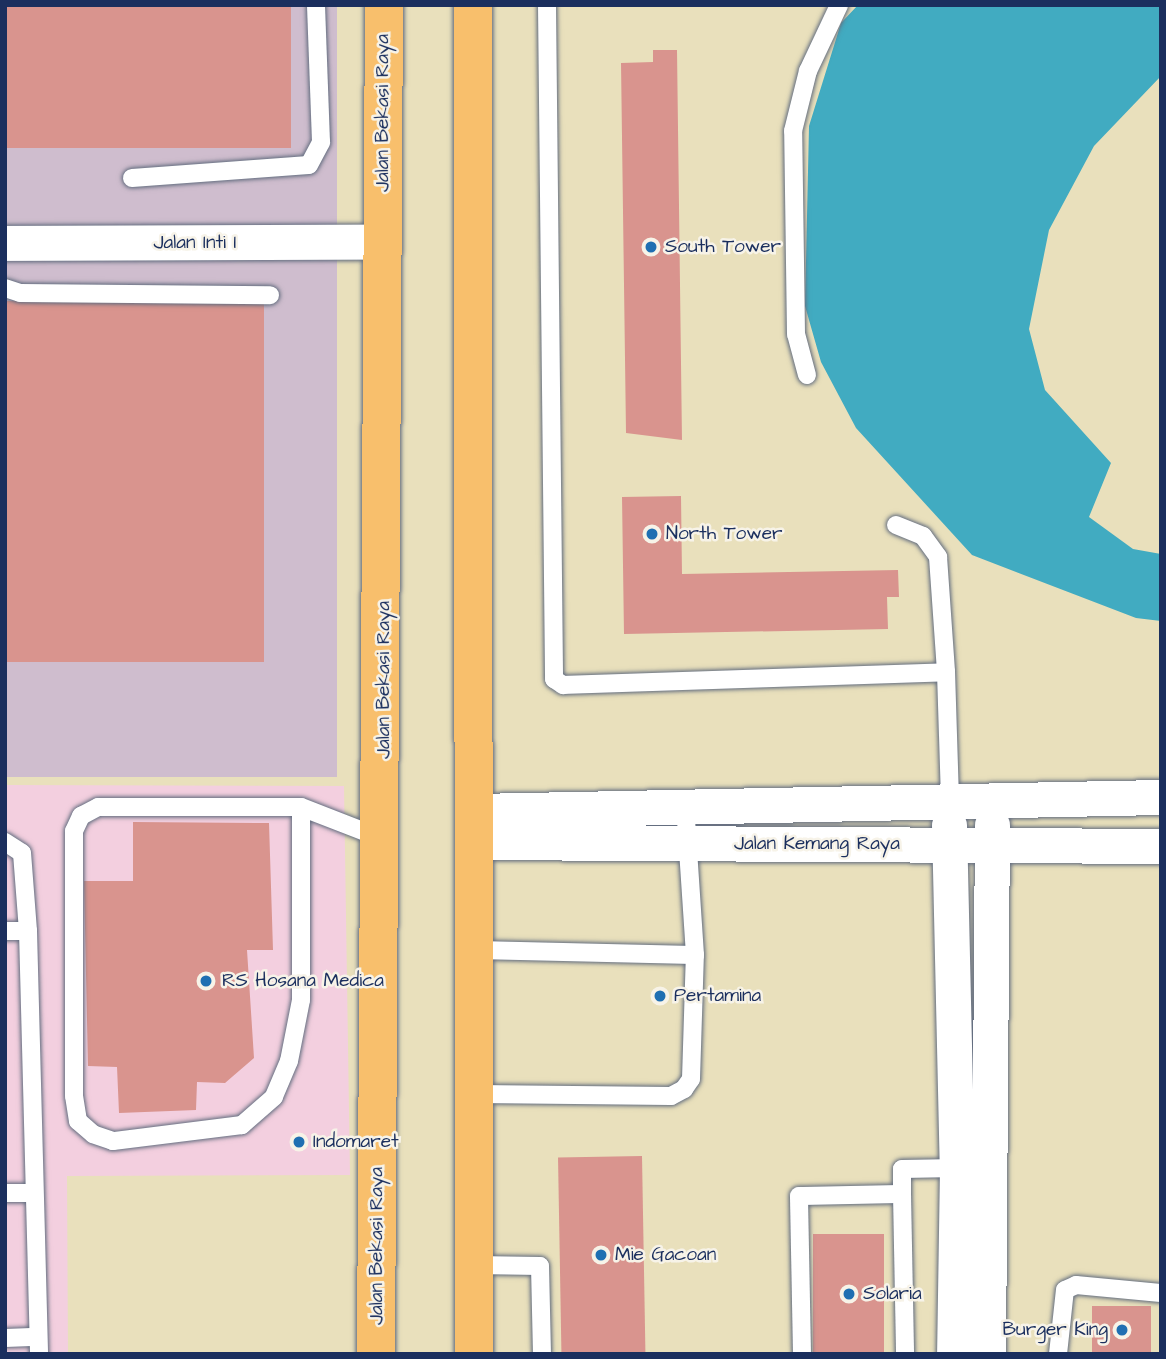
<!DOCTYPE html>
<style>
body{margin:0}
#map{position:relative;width:1166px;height:1359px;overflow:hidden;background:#e9e0bc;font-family:"Architects Daughter",sans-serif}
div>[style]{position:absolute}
.built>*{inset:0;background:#f3cfdf}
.industrial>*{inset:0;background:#cfbdce;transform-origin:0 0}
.water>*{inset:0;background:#41abc1}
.building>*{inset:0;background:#d9948e;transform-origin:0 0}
.roads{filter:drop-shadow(0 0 2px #636d7f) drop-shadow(0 0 2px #636d7f)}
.service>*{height:18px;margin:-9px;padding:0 9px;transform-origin:9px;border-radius:9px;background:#fff}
.minor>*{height:35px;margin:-17.5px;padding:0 17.5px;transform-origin:17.5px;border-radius:17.5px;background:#fff}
.primary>*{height:38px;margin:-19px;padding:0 19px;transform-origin:19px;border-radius:19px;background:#f8bf6c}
.dots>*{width:19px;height:19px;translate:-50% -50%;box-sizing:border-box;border:4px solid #f7f3e8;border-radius:50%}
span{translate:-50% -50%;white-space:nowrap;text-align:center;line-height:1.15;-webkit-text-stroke:5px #f7f3e8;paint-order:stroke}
.street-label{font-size:19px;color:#1b2f5e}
.poi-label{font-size:19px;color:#1b2f5e}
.left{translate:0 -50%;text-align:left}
.right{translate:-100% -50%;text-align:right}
.frame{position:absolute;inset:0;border:7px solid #1b2f5e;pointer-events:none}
</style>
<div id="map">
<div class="built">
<i style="clip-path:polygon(5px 785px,344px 786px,350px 1175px,67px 1176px,68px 1354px,5px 1354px)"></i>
</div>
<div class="industrial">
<i style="left:5px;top:5px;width:332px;height:772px"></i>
</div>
<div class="water">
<i style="clip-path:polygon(858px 5px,1161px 5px,1161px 76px,1094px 146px,1049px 230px,1029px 329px,1045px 390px,1111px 463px,1089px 517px,1133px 549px,1161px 554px,1161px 621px,1136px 618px,972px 555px,856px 428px,821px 362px,805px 306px,809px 126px,841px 23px)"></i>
</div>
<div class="building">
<i style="left:5px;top:5px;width:286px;height:143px"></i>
<i style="clip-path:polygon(653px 50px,677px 50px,682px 440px,626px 433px,621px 63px,653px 62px)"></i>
<i style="left:264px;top:301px;width:361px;height:259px;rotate:90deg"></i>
<i style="clip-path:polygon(681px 496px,682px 574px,898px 570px,899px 597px,887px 597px,888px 629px,624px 634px,622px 497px)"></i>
<i style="clip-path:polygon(133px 822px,269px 823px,273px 950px,247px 950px,254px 1058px,225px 1083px,197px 1082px,196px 1110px,119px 1113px,117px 1067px,88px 1066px,84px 881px,133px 881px)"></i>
<i style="left:642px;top:1156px;width:198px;height:84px;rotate:89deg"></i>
<i style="left:884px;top:1234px;width:120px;height:71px;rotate:90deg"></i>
<i style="left:1151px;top:1306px;width:48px;height:59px;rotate:90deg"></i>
</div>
<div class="roads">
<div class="service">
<i style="left:547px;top:5px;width:674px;rotate:89.4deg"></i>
<i style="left:554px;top:679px;width:11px;rotate:34deg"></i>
<i style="left:563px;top:685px;width:383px;rotate:-1.9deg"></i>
<i style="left:946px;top:672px;width:128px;rotate:88.2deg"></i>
<i style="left:132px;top:178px;width:177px;rotate:-4.2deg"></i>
<i style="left:309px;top:165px;width:26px;rotate:-62deg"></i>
<i style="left:321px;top:142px;width:137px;rotate:-92.1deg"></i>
<i style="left:5px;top:288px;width:16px;rotate:18deg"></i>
<i style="left:20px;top:293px;width:250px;rotate:0.5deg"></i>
<i style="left:807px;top:375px;width:42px;rotate:-105deg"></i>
<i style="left:796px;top:334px;width:203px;rotate:-90.8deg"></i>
<i style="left:793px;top:131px;width:62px;rotate:-76deg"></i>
<i style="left:808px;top:71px;width:73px;rotate:-64.8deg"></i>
<i style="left:896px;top:525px;width:29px;rotate:22deg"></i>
<i style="left:923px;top:536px;width:26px;rotate:54deg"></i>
<i style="left:938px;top:557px;width:115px;rotate:86deg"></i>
<i style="left:301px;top:807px;width:193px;rotate:90deg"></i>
<i style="left:301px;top:1000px;width:62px;rotate:101.1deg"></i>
<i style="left:289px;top:1061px;width:39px;rotate:113deg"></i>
<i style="left:274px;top:1097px;width:43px;rotate:138.8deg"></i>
<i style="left:242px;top:1125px;width:130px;rotate:172.9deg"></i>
<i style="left:113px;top:1141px;width:21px;rotate:-161deg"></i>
<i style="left:93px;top:1134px;width:20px;rotate:-139deg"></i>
<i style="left:78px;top:1121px;width:25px;rotate:-99deg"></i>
<i style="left:74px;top:1096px;width:265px;rotate:-90deg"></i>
<i style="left:74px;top:831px;width:17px;rotate:-65deg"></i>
<i style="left:81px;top:816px;width:19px;rotate:-28deg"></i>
<i style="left:98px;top:807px;width:203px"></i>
<i style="left:301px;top:807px;width:86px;rotate:21.2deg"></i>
<i style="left:5px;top:842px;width:20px;rotate:33deg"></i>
<i style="left:22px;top:853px;width:78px;rotate:85.6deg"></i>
<i style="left:28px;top:931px;width:423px;rotate:88.5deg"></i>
<i style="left:5px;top:931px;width:23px"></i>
<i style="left:475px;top:950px;width:220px;rotate:1.3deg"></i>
<i style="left:477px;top:1094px;width:194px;rotate:0.6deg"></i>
<i style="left:671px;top:1096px;width:15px;rotate:-28deg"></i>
<i style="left:684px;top:1089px;width:12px;rotate:-55deg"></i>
<i style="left:691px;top:1079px;width:124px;rotate:-88.2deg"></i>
<i style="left:695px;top:955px;width:149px;rotate:-93.8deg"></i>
<i style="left:5px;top:1193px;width:26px"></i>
<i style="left:902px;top:1194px;width:25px;rotate:-90deg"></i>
<i style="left:902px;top:1169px;width:55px;rotate:-1deg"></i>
<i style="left:475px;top:1265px;width:65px;rotate:0.9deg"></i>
<i style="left:540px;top:1266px;width:88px;rotate:88.7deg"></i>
<i style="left:5px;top:1338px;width:33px;rotate:-2deg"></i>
<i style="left:802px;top:1354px;width:158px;rotate:-91.1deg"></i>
<i style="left:799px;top:1196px;width:103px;rotate:-1.1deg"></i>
<i style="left:902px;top:1194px;width:160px;rotate:88.9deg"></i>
<i style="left:1058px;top:1354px;width:64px;rotate:-83.8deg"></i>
<i style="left:1065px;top:1290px;width:12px;rotate:-24deg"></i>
<i style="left:1076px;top:1285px;width:85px;rotate:5.4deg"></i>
</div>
<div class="minor">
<i style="left:5px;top:243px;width:379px;rotate:-0.2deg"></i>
<i style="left:475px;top:811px;width:686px;rotate:-1.17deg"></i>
<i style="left:949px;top:825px;width:343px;rotate:88.7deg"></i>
<i style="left:957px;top:1168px;width:186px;rotate:90.9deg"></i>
<i style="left:473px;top:842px;width:688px;rotate:0.33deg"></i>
<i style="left:988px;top:1354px;width:529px;rotate:-89.57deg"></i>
</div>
<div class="primary">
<i style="left:473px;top:5px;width:1349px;rotate:89.96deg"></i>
<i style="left:376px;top:1354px;width:1349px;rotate:-89.66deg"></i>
</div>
</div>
<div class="dots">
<i style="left:651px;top:247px;background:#1f6fb2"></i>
<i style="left:652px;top:534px;background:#1f6fb2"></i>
<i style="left:206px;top:981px;background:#1f6fb2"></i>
<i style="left:660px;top:996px;background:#1f6fb2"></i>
<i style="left:299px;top:1142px;background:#1f6fb2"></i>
<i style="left:601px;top:1255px;background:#1f6fb2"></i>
<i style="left:849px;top:1294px;background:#1f6fb2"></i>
<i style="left:1122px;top:1330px;background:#1f6fb2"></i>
</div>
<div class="street-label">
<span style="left:383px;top:113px;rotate:-90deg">Jalan Bekasi Raya</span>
<span style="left:195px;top:243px">Jalan Inti I</span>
<span style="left:384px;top:680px;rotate:-90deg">Jalan Bekasi Raya</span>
<span style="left:817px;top:844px">Jalan Kemang Raya</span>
<span style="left:377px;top:1246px;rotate:-90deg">Jalan Bekasi Raya</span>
</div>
<div class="poi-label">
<span class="left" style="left:665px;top:247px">South Tower</span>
<span class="left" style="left:666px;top:534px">North Tower</span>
<span class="left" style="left:222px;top:981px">RS Hosana Medica</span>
<span class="left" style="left:674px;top:996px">Pertamina</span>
<span class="left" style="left:313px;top:1142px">Indomaret</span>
<span class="left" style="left:615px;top:1255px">Mie Gacoan</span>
<span class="left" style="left:863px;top:1294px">Solaria</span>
<span class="right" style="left:1108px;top:1330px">Burger King</span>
</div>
<div class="frame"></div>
</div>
